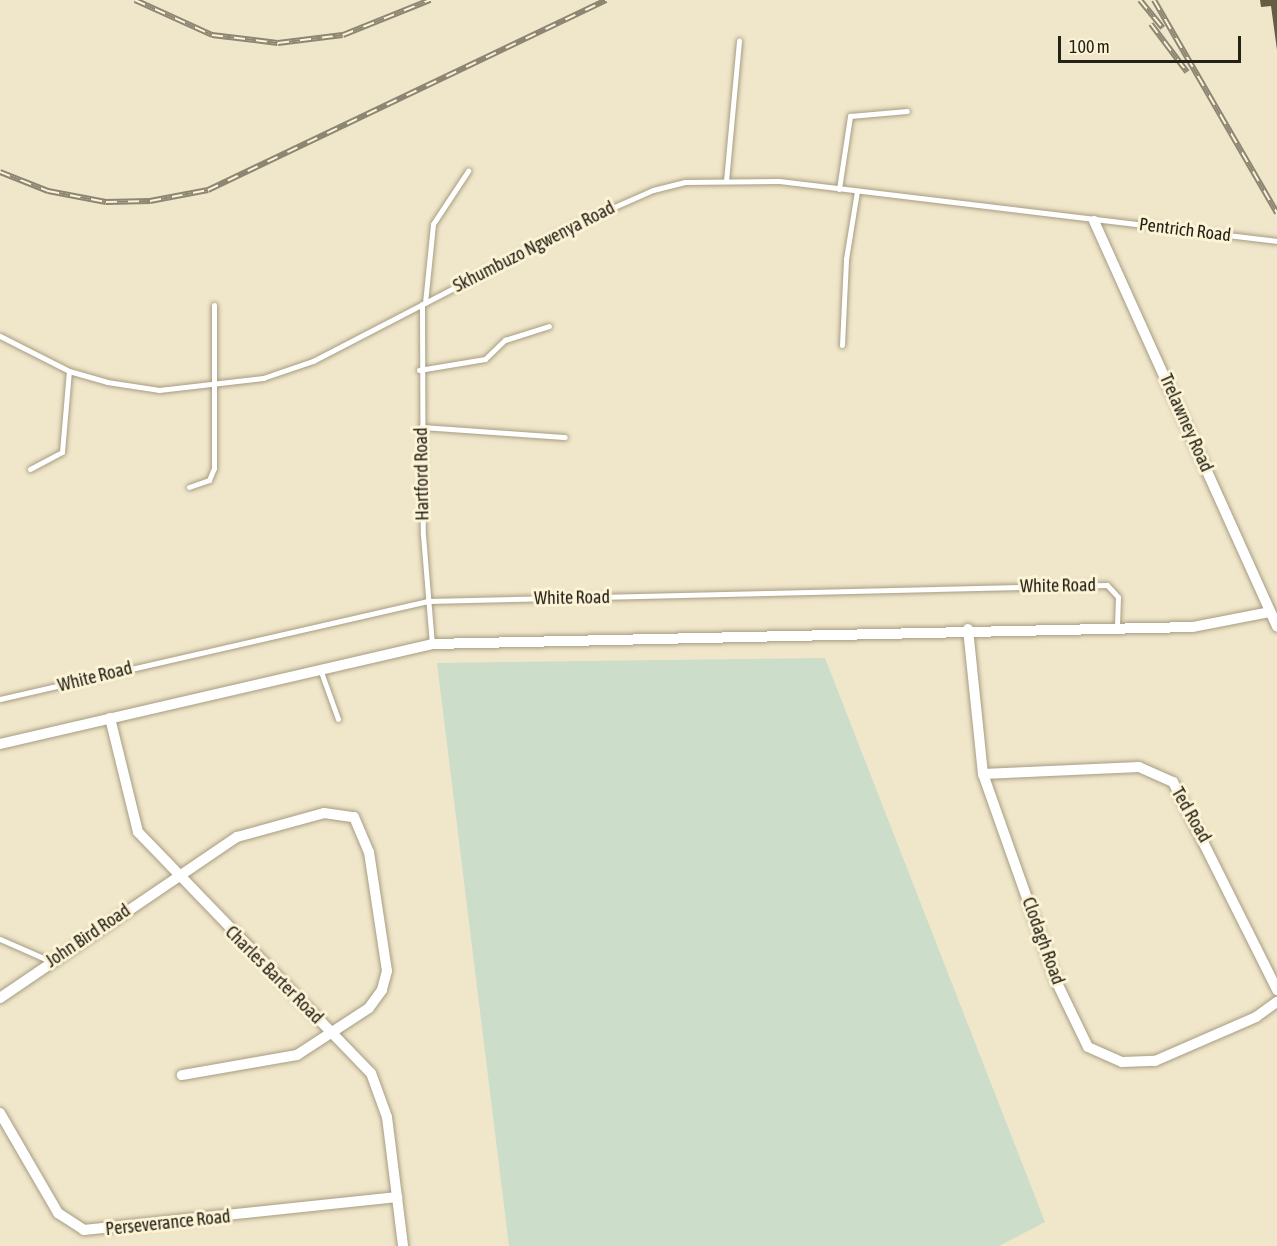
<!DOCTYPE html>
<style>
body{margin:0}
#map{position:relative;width:1277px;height:1246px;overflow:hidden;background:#f0e6ca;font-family:"Asap Condensed",sans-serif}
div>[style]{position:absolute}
.green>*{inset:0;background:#ccddc9}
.building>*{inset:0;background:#655c44}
.roads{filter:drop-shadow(0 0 2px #a69d82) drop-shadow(0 0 2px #a69d82)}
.lane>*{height:5px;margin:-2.5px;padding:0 2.5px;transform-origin:2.5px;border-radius:2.5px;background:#fff}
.street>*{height:10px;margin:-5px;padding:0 5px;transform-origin:5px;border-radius:5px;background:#fff}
.rail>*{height:6px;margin-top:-3px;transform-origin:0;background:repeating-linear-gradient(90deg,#fdf4d7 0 11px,#8d8672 0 22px);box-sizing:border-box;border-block:2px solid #8d8672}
span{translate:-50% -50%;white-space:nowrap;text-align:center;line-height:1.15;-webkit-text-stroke:6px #fdf4d7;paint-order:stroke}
.street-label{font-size:18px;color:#242116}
.scale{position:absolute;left:1058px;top:36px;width:183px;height:27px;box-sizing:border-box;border:3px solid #242116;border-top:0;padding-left:8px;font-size:18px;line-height:21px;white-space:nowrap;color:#242116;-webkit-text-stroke:4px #fdf4d7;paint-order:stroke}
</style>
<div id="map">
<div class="green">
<i style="clip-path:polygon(825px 658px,1045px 1222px,999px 1246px,509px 1246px,437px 663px)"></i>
</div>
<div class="building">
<i style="clip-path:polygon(1260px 0,1277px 0,1277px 50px,1271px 6px,1261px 7px)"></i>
</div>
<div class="roads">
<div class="lane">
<i style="left:726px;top:181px;width:141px;rotate:-84.7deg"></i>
<i style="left:839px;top:189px;width:74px;rotate:-81.4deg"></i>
<i style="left:850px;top:116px;width:57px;rotate:-5deg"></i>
<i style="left:425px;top:303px;width:79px;rotate:-84.2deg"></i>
<i style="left:433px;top:224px;width:64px;rotate:-56.6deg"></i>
<i style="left:422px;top:304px;width:231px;rotate:89.8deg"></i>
<i style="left:423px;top:535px;width:109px;rotate:85.3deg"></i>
<i style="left:0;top:336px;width:77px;rotate:26.9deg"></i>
<i style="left:69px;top:371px;width:40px;rotate:16deg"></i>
<i style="left:107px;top:382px;width:53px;rotate:8.7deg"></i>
<i style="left:159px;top:390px;width:105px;rotate:-6.6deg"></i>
<i style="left:263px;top:378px;width:53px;rotate:-18.8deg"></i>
<i style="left:313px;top:361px;width:309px;rotate:-27.4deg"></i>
<i style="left:587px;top:219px;width:72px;rotate:-23.7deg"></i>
<i style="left:653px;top:190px;width:33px;rotate:-14deg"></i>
<i style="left:685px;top:182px;width:94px;rotate:-0.6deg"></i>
<i style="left:779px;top:181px;width:502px;rotate:6.87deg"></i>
<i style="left:842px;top:345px;width:86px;rotate:-87.3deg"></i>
<i style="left:846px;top:259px;width:69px;rotate:-80.8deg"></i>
<i style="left:419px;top:370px;width:67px;rotate:-9.5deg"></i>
<i style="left:485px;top:359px;width:28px;rotate:-44deg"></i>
<i style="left:505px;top:340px;width:46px;rotate:-17.7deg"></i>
<i style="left:421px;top:427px;width:144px;rotate:4deg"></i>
<i style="left:30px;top:469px;width:36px;rotate:-28deg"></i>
<i style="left:62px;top:452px;width:81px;rotate:-85.1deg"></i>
<i style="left:189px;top:487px;width:21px;rotate:-19deg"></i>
<i style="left:209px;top:480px;width:13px;rotate:-67deg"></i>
<i style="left:214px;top:468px;width:163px;rotate:-90deg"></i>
<i style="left:320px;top:669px;width:53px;rotate:70.2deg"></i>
<i style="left:0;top:699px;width:439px;rotate:-12.9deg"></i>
<i style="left:428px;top:601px;width:679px;rotate:-1.35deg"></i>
<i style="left:1107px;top:585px;width:16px;rotate:47deg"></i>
<i style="left:1118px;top:597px;width:31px;rotate:92deg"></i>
<i style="left:0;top:939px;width:55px;rotate:23.7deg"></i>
</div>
<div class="street">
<i style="left:1094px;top:221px;width:445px;rotate:65.7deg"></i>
<i style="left:968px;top:629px;width:146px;rotate:84.1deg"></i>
<i style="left:983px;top:774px;width:222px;rotate:70.5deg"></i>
<i style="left:1057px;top:983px;width:71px;rotate:64.2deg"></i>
<i style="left:1088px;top:1047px;width:37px;rotate:24deg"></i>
<i style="left:1122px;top:1062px;width:33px;rotate:-2deg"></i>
<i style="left:1155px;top:1061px;width:110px;rotate:-23.5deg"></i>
<i style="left:1256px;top:1017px;width:26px;rotate:-36deg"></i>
<i style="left:110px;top:718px;width:117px;rotate:76.2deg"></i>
<i style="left:138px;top:832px;width:335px;rotate:46deg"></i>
<i style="left:371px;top:1073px;width:47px;rotate:70deg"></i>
<i style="left:387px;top:1117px;width:130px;rotate:82.9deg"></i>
<i style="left:0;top:744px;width:443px;rotate:-13deg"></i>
<i style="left:432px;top:644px;width:761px;rotate:-1.28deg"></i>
<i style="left:1193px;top:627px;width:78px;rotate:-11deg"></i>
<i style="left:983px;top:774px;width:156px;rotate:-2.6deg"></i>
<i style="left:1139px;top:767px;width:37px;rotate:24deg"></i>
<i style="left:1173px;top:782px;width:233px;rotate:63.4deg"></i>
<i style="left:0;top:998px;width:287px;rotate:-34.2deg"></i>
<i style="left:237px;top:837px;width:90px;rotate:-15.4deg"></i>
<i style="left:324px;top:813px;width:30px;rotate:8deg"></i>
<i style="left:354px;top:817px;width:38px;rotate:67deg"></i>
<i style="left:369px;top:852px;width:120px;rotate:81.4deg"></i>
<i style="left:387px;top:971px;width:20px;rotate:105deg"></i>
<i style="left:382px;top:990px;width:22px;rotate:126deg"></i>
<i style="left:369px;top:1008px;width:86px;rotate:146.9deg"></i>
<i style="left:297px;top:1055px;width:117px;rotate:170.1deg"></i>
<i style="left:0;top:1113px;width:116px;rotate:59.9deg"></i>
<i style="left:58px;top:1213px;width:31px;rotate:33deg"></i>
<i style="left:84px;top:1230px;width:315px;rotate:-6deg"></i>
</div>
</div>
<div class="rail">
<i style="left:135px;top:0;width:85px;rotate:24.4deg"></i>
<i style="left:212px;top:35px;width:66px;rotate:6.9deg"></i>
<i style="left:278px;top:43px;width:65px;rotate:-7deg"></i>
<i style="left:343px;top:35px;width:94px;rotate:-21.9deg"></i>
<i style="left:1140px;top:0;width:36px;rotate:51deg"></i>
<i style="left:1154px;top:0;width:246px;rotate:60deg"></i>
<i style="left:1151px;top:24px;width:60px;rotate:53.1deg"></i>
<i style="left:0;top:172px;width:52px;rotate:21.6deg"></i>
<i style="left:48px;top:191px;width:59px;rotate:10.7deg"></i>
<i style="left:106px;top:202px;width:44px;rotate:-1.3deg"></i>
<i style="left:150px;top:201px;width:59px;rotate:-10.7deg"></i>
<i style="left:208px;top:190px;width:441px;rotate:-25.5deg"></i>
</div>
<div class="street-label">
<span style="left:1185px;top:230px;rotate:7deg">Pentrich Road</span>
<span style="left:534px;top:247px;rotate:-27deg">Skhumbuzo Ngwenya Road</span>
<span style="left:1186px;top:423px;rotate:66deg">Trelawney Road</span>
<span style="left:422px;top:474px;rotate:-91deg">Hartford Road</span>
<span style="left:1058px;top:586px;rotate:-1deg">White Road</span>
<span style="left:572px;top:598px;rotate:-1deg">White Road</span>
<span style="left:95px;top:677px;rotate:-14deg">White Road</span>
<span style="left:1191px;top:815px;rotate:60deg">Ted Road</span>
<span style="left:88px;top:936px;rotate:-34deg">John Bird Road</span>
<span style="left:1043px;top:941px;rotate:70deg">Clodagh Road</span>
<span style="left:274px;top:975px;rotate:45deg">Charles Barter Road</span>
<span style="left:168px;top:1223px;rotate:-6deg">Perseverance Road</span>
</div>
<div class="scale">100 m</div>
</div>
